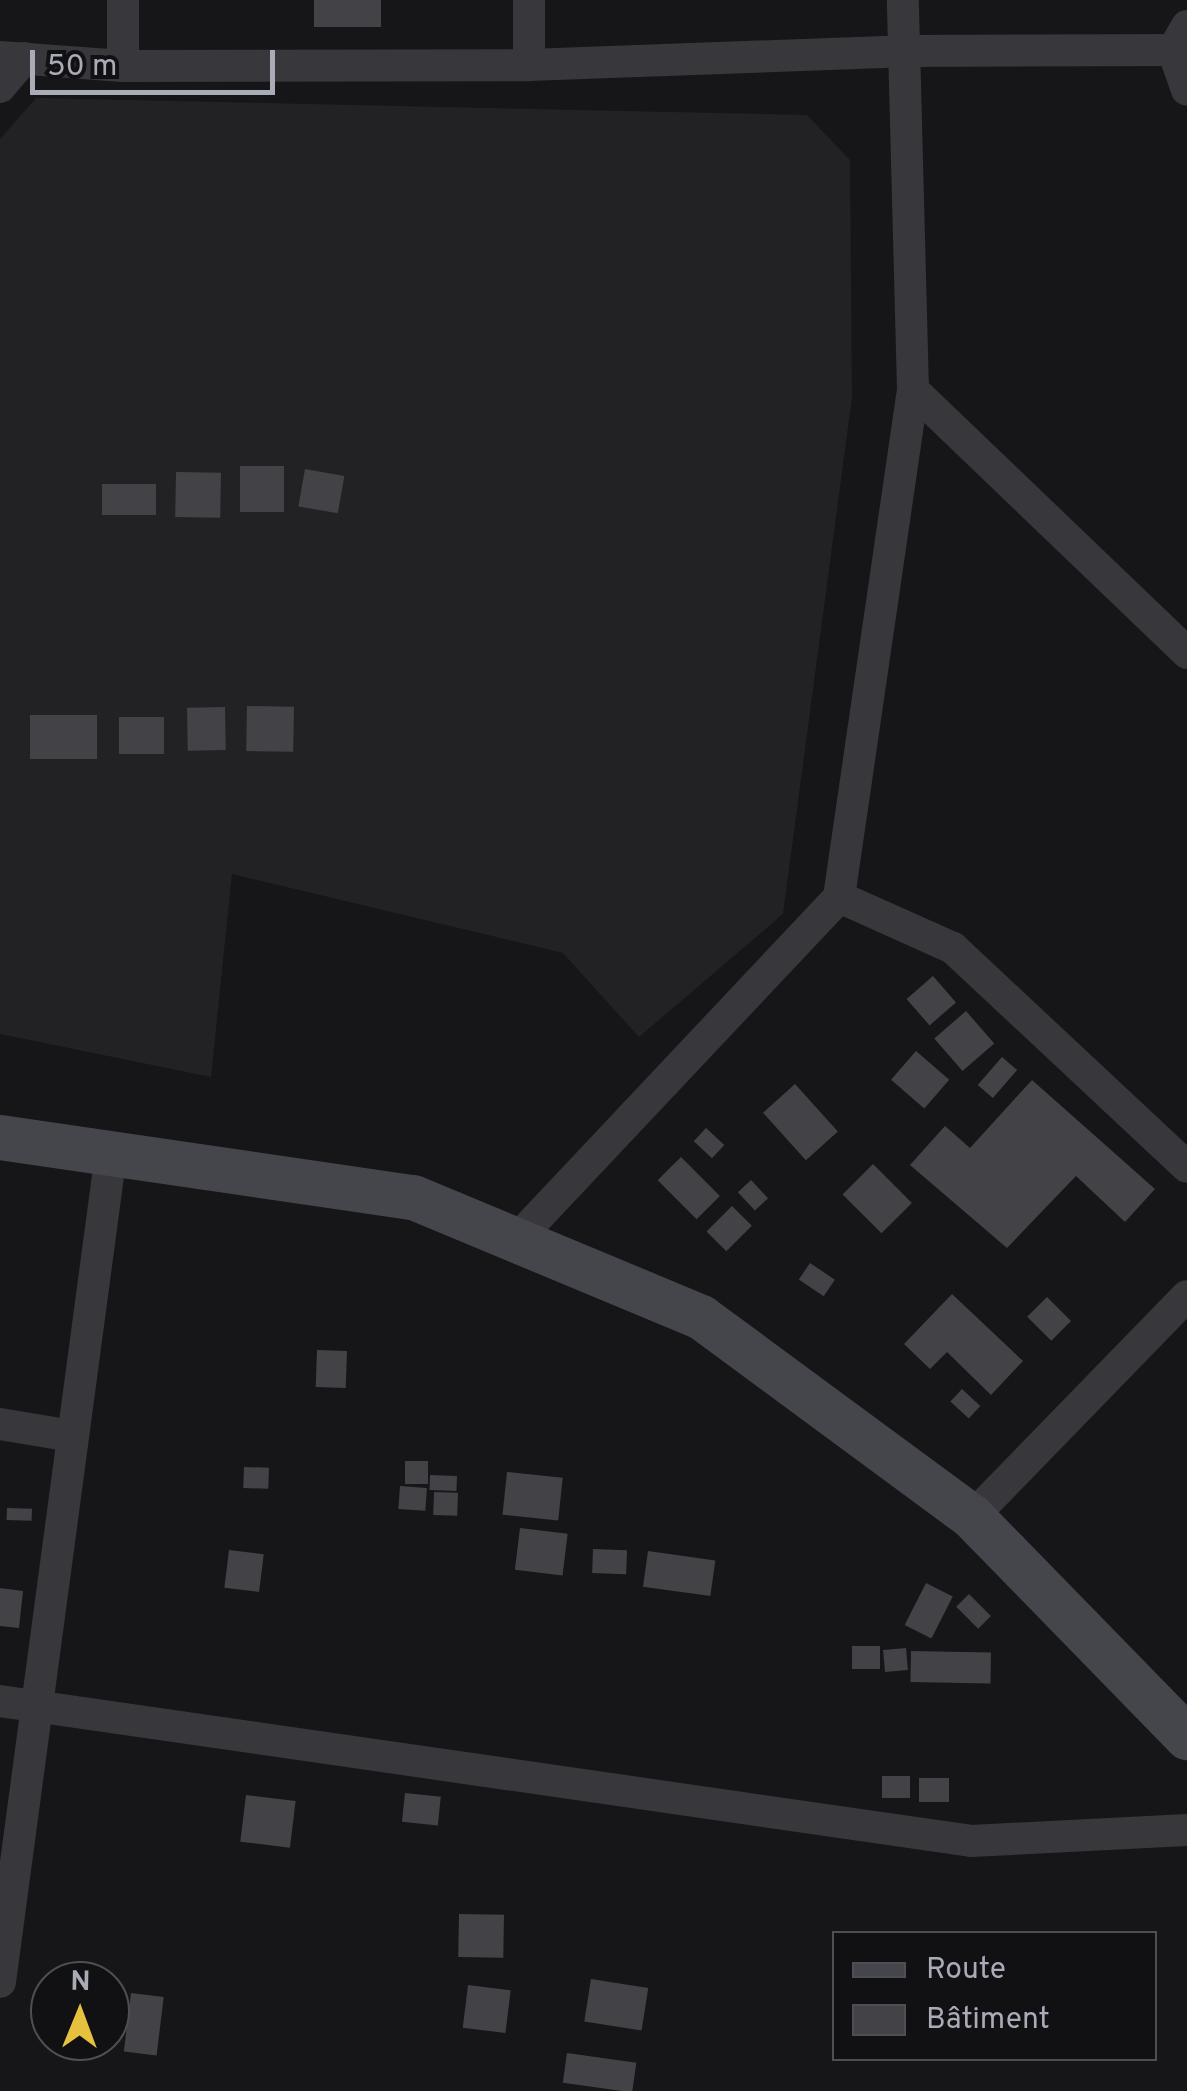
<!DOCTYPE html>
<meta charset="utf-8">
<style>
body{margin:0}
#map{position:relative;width:1187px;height:2091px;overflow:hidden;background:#161618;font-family:Overpass,sans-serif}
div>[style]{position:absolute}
.built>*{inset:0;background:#222224}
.building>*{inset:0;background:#434347;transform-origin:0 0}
.street>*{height:32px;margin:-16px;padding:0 16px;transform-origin:16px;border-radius:16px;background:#37373c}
.secondary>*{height:45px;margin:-22.5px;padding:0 22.5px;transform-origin:22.5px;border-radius:22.5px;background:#45464c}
span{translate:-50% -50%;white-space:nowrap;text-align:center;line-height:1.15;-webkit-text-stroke:10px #111113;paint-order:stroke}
.legend{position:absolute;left:832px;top:1931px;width:325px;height:130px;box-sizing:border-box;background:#111113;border:2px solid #4e4f55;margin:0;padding:12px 18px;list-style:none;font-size:30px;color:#a9abb7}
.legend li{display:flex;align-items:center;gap:20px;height:50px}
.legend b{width:50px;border:2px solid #4e4f55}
.north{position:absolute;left:30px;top:1961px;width:100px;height:100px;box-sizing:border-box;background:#111113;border:2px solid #4e4f55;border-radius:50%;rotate:1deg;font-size:28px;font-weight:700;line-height:40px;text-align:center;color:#a9abb7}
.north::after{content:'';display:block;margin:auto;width:35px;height:45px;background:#e6c13f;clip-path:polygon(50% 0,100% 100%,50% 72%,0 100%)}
.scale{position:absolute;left:30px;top:50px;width:245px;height:45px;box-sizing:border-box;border:5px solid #a9abb7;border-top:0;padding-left:12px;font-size:30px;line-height:35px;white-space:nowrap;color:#a9abb7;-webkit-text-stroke:8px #111113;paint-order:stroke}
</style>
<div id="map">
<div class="built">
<i style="clip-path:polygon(36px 98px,807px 115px,850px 160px,852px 397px,783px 914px,639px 1037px,563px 953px,232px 874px,211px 1077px,0 1034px,0 139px)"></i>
</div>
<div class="building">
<i style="left:314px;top:0;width:67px;height:27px"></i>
<i style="left:240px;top:466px;width:44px;height:46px"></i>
<i style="left:305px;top:469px;width:40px;height:38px;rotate:10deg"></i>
<i style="left:176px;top:472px;width:45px;height:45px;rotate:1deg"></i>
<i style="left:102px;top:484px;width:54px;height:31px"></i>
<i style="left:247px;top:706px;width:47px;height:45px;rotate:1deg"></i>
<i style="left:225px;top:707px;width:43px;height:38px;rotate:89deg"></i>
<i style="left:30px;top:715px;width:67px;height:44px"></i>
<i style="left:119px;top:717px;width:45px;height:37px"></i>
<i style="left:933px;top:976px;width:35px;height:35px;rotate:49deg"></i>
<i style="left:966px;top:1011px;width:43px;height:42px;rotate:49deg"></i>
<i style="left:916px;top:1051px;width:44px;height:38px;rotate:41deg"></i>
<i style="left:1002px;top:1057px;width:20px;height:37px;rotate:41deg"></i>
<i style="clip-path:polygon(1032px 1080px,1155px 1189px,1125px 1222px,1076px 1176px,1007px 1248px,910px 1165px,945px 1126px,970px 1148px)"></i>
<i style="left:795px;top:1084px;width:64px;height:43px;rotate:48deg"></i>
<i style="left:706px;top:1128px;width:25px;height:18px;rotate:43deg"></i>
<i style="left:681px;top:1157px;width:55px;height:33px;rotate:45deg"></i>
<i style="left:873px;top:1164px;width:55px;height:43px;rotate:45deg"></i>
<i style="left:751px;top:1180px;width:25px;height:18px;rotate:47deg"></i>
<i style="left:732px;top:1206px;width:28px;height:36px;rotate:45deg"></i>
<i style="left:810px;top:1263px;width:30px;height:20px;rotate:34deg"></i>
<i style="clip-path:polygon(952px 1294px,1023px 1361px,991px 1395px,947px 1352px,930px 1369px,904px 1344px)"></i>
<i style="left:1047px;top:1297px;width:34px;height:28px;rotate:45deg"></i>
<i style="left:317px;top:1350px;width:30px;height:37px;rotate:2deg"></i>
<i style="left:962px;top:1389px;width:25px;height:17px;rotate:43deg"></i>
<i style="left:405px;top:1461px;width:23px;height:23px"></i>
<i style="left:244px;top:1467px;width:25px;height:21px;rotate:2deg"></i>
<i style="left:507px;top:1472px;width:56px;height:43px;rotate:6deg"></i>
<i style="left:430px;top:1475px;width:27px;height:15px;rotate:2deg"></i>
<i style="left:400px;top:1486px;width:27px;height:23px;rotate:4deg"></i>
<i style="left:434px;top:1492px;width:24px;height:23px;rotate:2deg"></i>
<i style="left:7px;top:1508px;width:25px;height:12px;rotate:2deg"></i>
<i style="left:520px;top:1528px;width:48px;height:42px;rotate:7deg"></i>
<i style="left:593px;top:1549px;width:34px;height:24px;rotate:2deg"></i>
<i style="left:229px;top:1550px;width:35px;height:38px;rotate:7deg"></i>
<i style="left:648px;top:1551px;width:68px;height:36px;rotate:8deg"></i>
<i style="left:926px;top:1583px;width:30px;height:47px;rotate:27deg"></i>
<i style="clip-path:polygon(0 1588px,23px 1591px,19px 1628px,0 1626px)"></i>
<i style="left:969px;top:1594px;width:31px;height:18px;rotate:45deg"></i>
<i style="left:852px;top:1646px;width:28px;height:23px"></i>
<i style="left:906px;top:1648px;width:22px;height:23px;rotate:85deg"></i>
<i style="left:911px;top:1651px;width:80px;height:31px;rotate:1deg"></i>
<i style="left:882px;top:1776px;width:28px;height:22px"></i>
<i style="left:949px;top:1778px;width:24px;height:30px;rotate:90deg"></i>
<i style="left:405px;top:1793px;width:36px;height:29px;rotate:6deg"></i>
<i style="left:246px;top:1795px;width:50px;height:47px;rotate:7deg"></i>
<i style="left:459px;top:1914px;width:45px;height:43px;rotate:1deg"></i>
<i style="left:591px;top:1979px;width:58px;height:43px;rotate:9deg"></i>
<i style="left:468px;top:1985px;width:43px;height:43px;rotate:7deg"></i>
<i style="left:131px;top:1993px;width:33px;height:59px;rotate:7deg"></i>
<i style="left:567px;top:2053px;width:70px;height:30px;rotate:8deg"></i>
</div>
<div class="street">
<i style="left:1187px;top:26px;width:28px;rotate:120deg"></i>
<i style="left:1173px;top:50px;width:42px;rotate:70.7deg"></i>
<i style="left:0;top:57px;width:123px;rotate:4.2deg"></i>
<i style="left:123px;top:66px;width:406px;rotate:-0.1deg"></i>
<i style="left:529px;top:65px;width:375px;rotate:-2.1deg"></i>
<i style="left:904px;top:51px;width:283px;rotate:-0.2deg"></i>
<i style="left:529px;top:65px;width:65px;rotate:-90deg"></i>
<i style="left:123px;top:66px;width:66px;rotate:-90deg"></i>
<i style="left:0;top:87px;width:38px;rotate:-50deg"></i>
<i style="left:913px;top:390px;width:380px;rotate:43.8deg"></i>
<i style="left:839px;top:897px;width:125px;rotate:24.1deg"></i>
<i style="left:953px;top:948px;width:320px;rotate:43.1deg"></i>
<i style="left:516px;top:1240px;width:471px;rotate:-46.7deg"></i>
<i style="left:839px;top:897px;width:512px;rotate:-81.7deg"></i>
<i style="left:913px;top:390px;width:390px;rotate:-91.5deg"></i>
<i style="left:0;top:1424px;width:73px;rotate:9.5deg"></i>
<i style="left:972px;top:1517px;width:308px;rotate:-45.8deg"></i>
<i style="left:0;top:1701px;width:981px;rotate:8.2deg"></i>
<i style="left:971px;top:1841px;width:216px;rotate:-2.9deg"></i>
<i style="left:0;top:1982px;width:836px;rotate:-82.37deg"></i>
</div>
<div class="secondary">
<i style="left:0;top:1137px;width:417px;rotate:8.3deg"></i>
<i style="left:413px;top:1197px;width:312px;rotate:22.6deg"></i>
<i style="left:701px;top:1317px;width:337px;rotate:36.4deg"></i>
<i style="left:972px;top:1517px;width:308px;rotate:45.7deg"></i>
</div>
<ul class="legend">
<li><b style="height:12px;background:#45464c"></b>Route</li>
<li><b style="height:28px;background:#434347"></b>Bâtiment</li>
</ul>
<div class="north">N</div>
<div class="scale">50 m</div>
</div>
